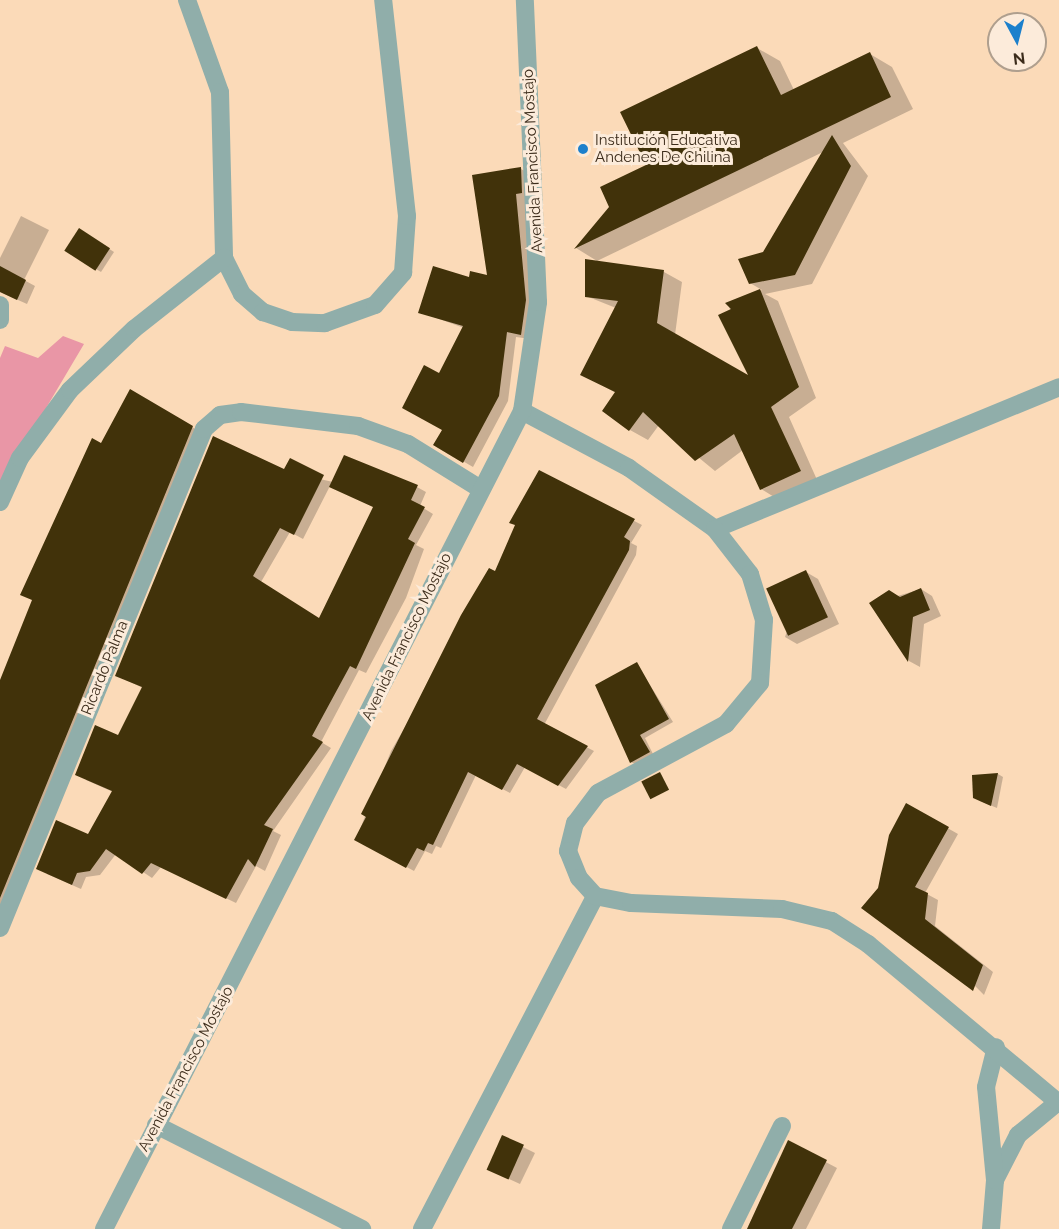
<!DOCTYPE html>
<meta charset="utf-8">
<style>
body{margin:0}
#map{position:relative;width:1059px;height:1229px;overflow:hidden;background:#fbdab8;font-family:Raleway,sans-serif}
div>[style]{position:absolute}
.green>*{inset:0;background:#e996a6}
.shadow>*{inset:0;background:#0003}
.building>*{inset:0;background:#41320a;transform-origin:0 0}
.minor>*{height:18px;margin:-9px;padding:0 9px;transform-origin:9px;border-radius:9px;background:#90aeaa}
.tertiary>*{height:18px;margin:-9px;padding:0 9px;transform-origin:9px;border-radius:9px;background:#90aeaa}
.dots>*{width:16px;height:16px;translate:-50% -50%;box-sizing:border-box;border:3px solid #fcebda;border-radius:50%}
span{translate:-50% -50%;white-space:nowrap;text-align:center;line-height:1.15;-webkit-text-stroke:6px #fcebda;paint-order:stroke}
.poi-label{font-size:15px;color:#3c2c1b}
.left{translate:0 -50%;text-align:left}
.street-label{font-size:15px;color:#3c2c1b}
.north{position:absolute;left:987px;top:12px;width:60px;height:60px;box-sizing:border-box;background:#fcebda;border:2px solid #af9f8e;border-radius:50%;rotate:173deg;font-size:16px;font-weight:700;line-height:24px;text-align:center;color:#3c2c1b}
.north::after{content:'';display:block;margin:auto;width:21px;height:27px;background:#1c80cc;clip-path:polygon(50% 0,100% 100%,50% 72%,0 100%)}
</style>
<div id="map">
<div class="green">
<i style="clip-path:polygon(63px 336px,84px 344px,20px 452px,0 501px,0 358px,5px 346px,38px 358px)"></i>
</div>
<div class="shadow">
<i style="clip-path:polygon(757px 48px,780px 61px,794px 90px,870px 54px,892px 67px,913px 109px,843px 143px,868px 176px,812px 284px,765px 294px,778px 301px,816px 398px,789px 417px,818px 482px,779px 500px,761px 489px,743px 450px,715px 471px,659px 425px,648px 440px,630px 430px,616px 393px,582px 374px,616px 308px,586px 296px,587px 261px,664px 272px,682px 282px,675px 335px,752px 379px,728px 303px,762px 290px,750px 283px,823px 152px,597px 261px,576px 248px)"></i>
<i style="clip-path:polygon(521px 169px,530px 174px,531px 339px,516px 337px,508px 401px,473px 467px,435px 445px,444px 429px,440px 375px,464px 328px,420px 312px,470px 279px,488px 277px)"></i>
<i style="clip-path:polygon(21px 216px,49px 230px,24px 280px,35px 286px,27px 304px,0 292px,0 258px)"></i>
<i style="clip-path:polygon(80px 230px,114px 252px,101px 272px,96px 269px)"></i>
<i style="clip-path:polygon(130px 391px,202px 433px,0 926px,0 688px,102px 445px)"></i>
<i style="clip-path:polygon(evenodd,285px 471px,333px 482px,417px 487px,426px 492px,420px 506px,433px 514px,416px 545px,424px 549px,406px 598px,366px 673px,359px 670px,321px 742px,331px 748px,273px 831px,281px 835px,265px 871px,256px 866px,236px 903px,161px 867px,152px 878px,116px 854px,100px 875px,86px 877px,81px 889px,47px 874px,89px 836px,113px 792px,86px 780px,119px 737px,143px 688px,126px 680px,285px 471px,330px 486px,374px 507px,320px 620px,261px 582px,290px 532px,303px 539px,330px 486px)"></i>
<i style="clip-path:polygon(540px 472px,642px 525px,631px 543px,637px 546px,636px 555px,544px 725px,594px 751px,566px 789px,525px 767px,510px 793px,476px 775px,441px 848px,436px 846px,432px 854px,425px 851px,414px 871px,356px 839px,391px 751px,495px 573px)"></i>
<i style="clip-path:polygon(806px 572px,818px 579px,839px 624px,797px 644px,785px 637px)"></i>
<i style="clip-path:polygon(921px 589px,932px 596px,941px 616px,924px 624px,920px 667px,909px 661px,871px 604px)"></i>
<i style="clip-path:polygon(637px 664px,673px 722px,645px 738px,654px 756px,637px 765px,631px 762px)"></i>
<i style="clip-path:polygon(998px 774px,1003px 777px,997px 808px,980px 801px,973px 776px)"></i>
<i style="clip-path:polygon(907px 805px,958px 834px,925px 893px,938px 900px,935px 926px,993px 972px,984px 995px,879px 889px)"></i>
<i style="clip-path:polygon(503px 1137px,535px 1153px,520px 1184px,500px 1175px)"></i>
<i style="clip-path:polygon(788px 1142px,837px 1168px,806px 1229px,747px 1229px)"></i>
</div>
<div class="building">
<i style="clip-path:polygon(757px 46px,781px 95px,870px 52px,891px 97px,574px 249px,609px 207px,600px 187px,646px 165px,620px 112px)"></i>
<i style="clip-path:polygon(832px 135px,851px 166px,795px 275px,749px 284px,738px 259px,763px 252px)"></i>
<i style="clip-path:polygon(521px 167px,522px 193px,516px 194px,526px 300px,521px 335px,507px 332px,499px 396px,463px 463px,433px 445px,442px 430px,402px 408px,424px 365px,439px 373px,463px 326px,418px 313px,433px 266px,469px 277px,470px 271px,487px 275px,472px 175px)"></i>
<i style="left:79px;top:228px;width:37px;height:27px;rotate:33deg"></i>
<i style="clip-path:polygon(585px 259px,664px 270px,657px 323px,748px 375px,718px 315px,731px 309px,725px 303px,760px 289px,799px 387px,771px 407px,801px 471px,760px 490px,734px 434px,695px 461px,643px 412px,629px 431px,602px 411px,615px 392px,580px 375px,618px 301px,585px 297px)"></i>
<i style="clip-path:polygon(0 266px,26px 280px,17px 300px,0 292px)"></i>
<i style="clip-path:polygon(130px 389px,193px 426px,0 898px,0 680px,32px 600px,20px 595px,92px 438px,101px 443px)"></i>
<i style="clip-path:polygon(213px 436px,284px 469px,290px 458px,324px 475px,294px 535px,280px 528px,253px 576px,319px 618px,373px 507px,329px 487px,344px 455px,418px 485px,411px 500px,425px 507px,408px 539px,415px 543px,356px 669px,350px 666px,312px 736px,323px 742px,264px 825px,273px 829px,255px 867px,248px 859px,226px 899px,151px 863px,142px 874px,106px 849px,90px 871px,77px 873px,72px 885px,36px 869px,56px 820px,88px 834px,112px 791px,75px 775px,95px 725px,118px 735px,142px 687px,115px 676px)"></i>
<i style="clip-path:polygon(539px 470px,635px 519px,624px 537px,630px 541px,629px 550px,537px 719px,588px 746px,558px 786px,517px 764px,502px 790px,468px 772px,433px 845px,428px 843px,424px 851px,417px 848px,406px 868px,354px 840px,366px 817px,361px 814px,461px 615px,489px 568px,495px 571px,515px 525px,509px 523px)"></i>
<i style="left:806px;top:570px;width:52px;height:44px;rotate:65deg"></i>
<i style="clip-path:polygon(921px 588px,930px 610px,913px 617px,908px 662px,869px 603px,889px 590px,900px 597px)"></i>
<i style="clip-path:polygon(637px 662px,669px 719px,640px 735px,650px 752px,630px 763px,595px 685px)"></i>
<i style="left:660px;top:772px;width:20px;height:21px;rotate:63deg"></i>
<i style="clip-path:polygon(998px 773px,991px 806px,973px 798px,972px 775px)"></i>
<i style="clip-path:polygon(906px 803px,949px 827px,915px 887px,928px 893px,925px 919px,983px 965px,973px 991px,861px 908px,878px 888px,889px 835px)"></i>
<i style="left:502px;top:1135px;width:24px;height:38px;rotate:24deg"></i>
<i style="clip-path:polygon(788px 1140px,827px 1160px,792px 1229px,747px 1229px)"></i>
</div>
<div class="minor">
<i style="left:0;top:305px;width:15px;rotate:90deg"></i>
<i style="left:715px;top:529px;width:372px;rotate:-22.4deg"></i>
<i style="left:0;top:928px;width:539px;rotate:-67.76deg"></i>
<i style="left:204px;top:429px;width:21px;rotate:-41deg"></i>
<i style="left:220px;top:415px;width:21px;rotate:-8deg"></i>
<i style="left:241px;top:412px;width:118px;rotate:6.8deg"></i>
<i style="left:358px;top:426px;width:53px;rotate:19.8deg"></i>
<i style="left:408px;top:444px;width:84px;rotate:31.8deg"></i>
<i style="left:156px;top:1125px;width:231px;rotate:26.8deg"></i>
<i style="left:995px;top:1180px;width:51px;rotate:-62.9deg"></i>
<i style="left:1018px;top:1135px;width:52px;rotate:-39.5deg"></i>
<i style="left:422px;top:1229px;width:375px;rotate:-62.5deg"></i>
<i style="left:731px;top:1229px;width:115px;rotate:-63.7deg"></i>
<i style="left:991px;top:1229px;width:49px;rotate:-85.3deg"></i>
<i style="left:995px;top:1180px;width:93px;rotate:-95.5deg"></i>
<i style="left:986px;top:1087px;width:41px;rotate:-76deg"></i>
</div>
<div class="tertiary">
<i style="left:187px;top:0;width:98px;rotate:70.3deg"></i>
<i style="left:220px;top:92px;width:166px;rotate:88.6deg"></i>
<i style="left:224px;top:258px;width:40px;rotate:63.4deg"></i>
<i style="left:242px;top:294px;width:28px;rotate:41deg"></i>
<i style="left:263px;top:312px;width:31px;rotate:19deg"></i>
<i style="left:292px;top:322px;width:33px;rotate:2deg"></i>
<i style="left:325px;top:323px;width:53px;rotate:-19.8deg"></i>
<i style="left:375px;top:305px;width:43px;rotate:-48.8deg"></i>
<i style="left:403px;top:273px;width:57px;rotate:-86deg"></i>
<i style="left:407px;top:216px;width:217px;rotate:-96.3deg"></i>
<i style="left:522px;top:411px;width:121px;rotate:28deg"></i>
<i style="left:629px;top:468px;width:105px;rotate:35.3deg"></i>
<i style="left:715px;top:529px;width:57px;rotate:52.1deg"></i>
<i style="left:750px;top:574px;width:48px;rotate:73.1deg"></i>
<i style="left:764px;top:620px;width:63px;rotate:93.6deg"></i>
<i style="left:760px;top:683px;width:53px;rotate:129.7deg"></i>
<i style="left:726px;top:724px;width:145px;rotate:151.7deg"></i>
<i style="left:598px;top:793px;width:38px;rotate:127deg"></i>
<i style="left:575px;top:823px;width:29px;rotate:104deg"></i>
<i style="left:568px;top:851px;width:29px;rotate:68deg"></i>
<i style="left:579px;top:878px;width:24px;rotate:48deg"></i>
<i style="left:595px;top:896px;width:37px;rotate:11deg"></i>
<i style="left:631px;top:903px;width:151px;rotate:2.3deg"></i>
<i style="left:782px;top:909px;width:51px;rotate:13.5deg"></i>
<i style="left:832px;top:921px;width:43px;rotate:32.6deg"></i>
<i style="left:868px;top:944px;width:249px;rotate:39.8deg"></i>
<i style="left:0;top:502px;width:48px;rotate:-65.6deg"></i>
<i style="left:20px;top:458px;width:84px;rotate:-53.7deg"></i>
<i style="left:70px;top:390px;width:88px;rotate:-43.6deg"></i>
<i style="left:134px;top:329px;width:115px;rotate:-38.3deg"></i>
<i style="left:104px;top:1229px;width:919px;rotate:-62.93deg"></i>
<i style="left:522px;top:411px;width:110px;rotate:-81.6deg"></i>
<i style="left:538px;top:302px;width:302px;rotate:-92.5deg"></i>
</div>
<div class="dots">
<i style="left:583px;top:149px;background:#1c80cc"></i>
</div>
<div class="poi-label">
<span class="left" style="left:595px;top:149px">Institución Educativa<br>Andenes De Chilina</span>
</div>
<div class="street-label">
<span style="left:533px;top:161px;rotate:-93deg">Avenida Francisco Mostajo</span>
<span style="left:407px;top:637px;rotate:-64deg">Avenida Francisco Mostajo</span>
<span style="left:105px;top:668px;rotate:-68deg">Ricardo Palma</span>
<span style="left:186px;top:1069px;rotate:-62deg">Avenida Francisco Mostajo</span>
</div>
<div class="north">N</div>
</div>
